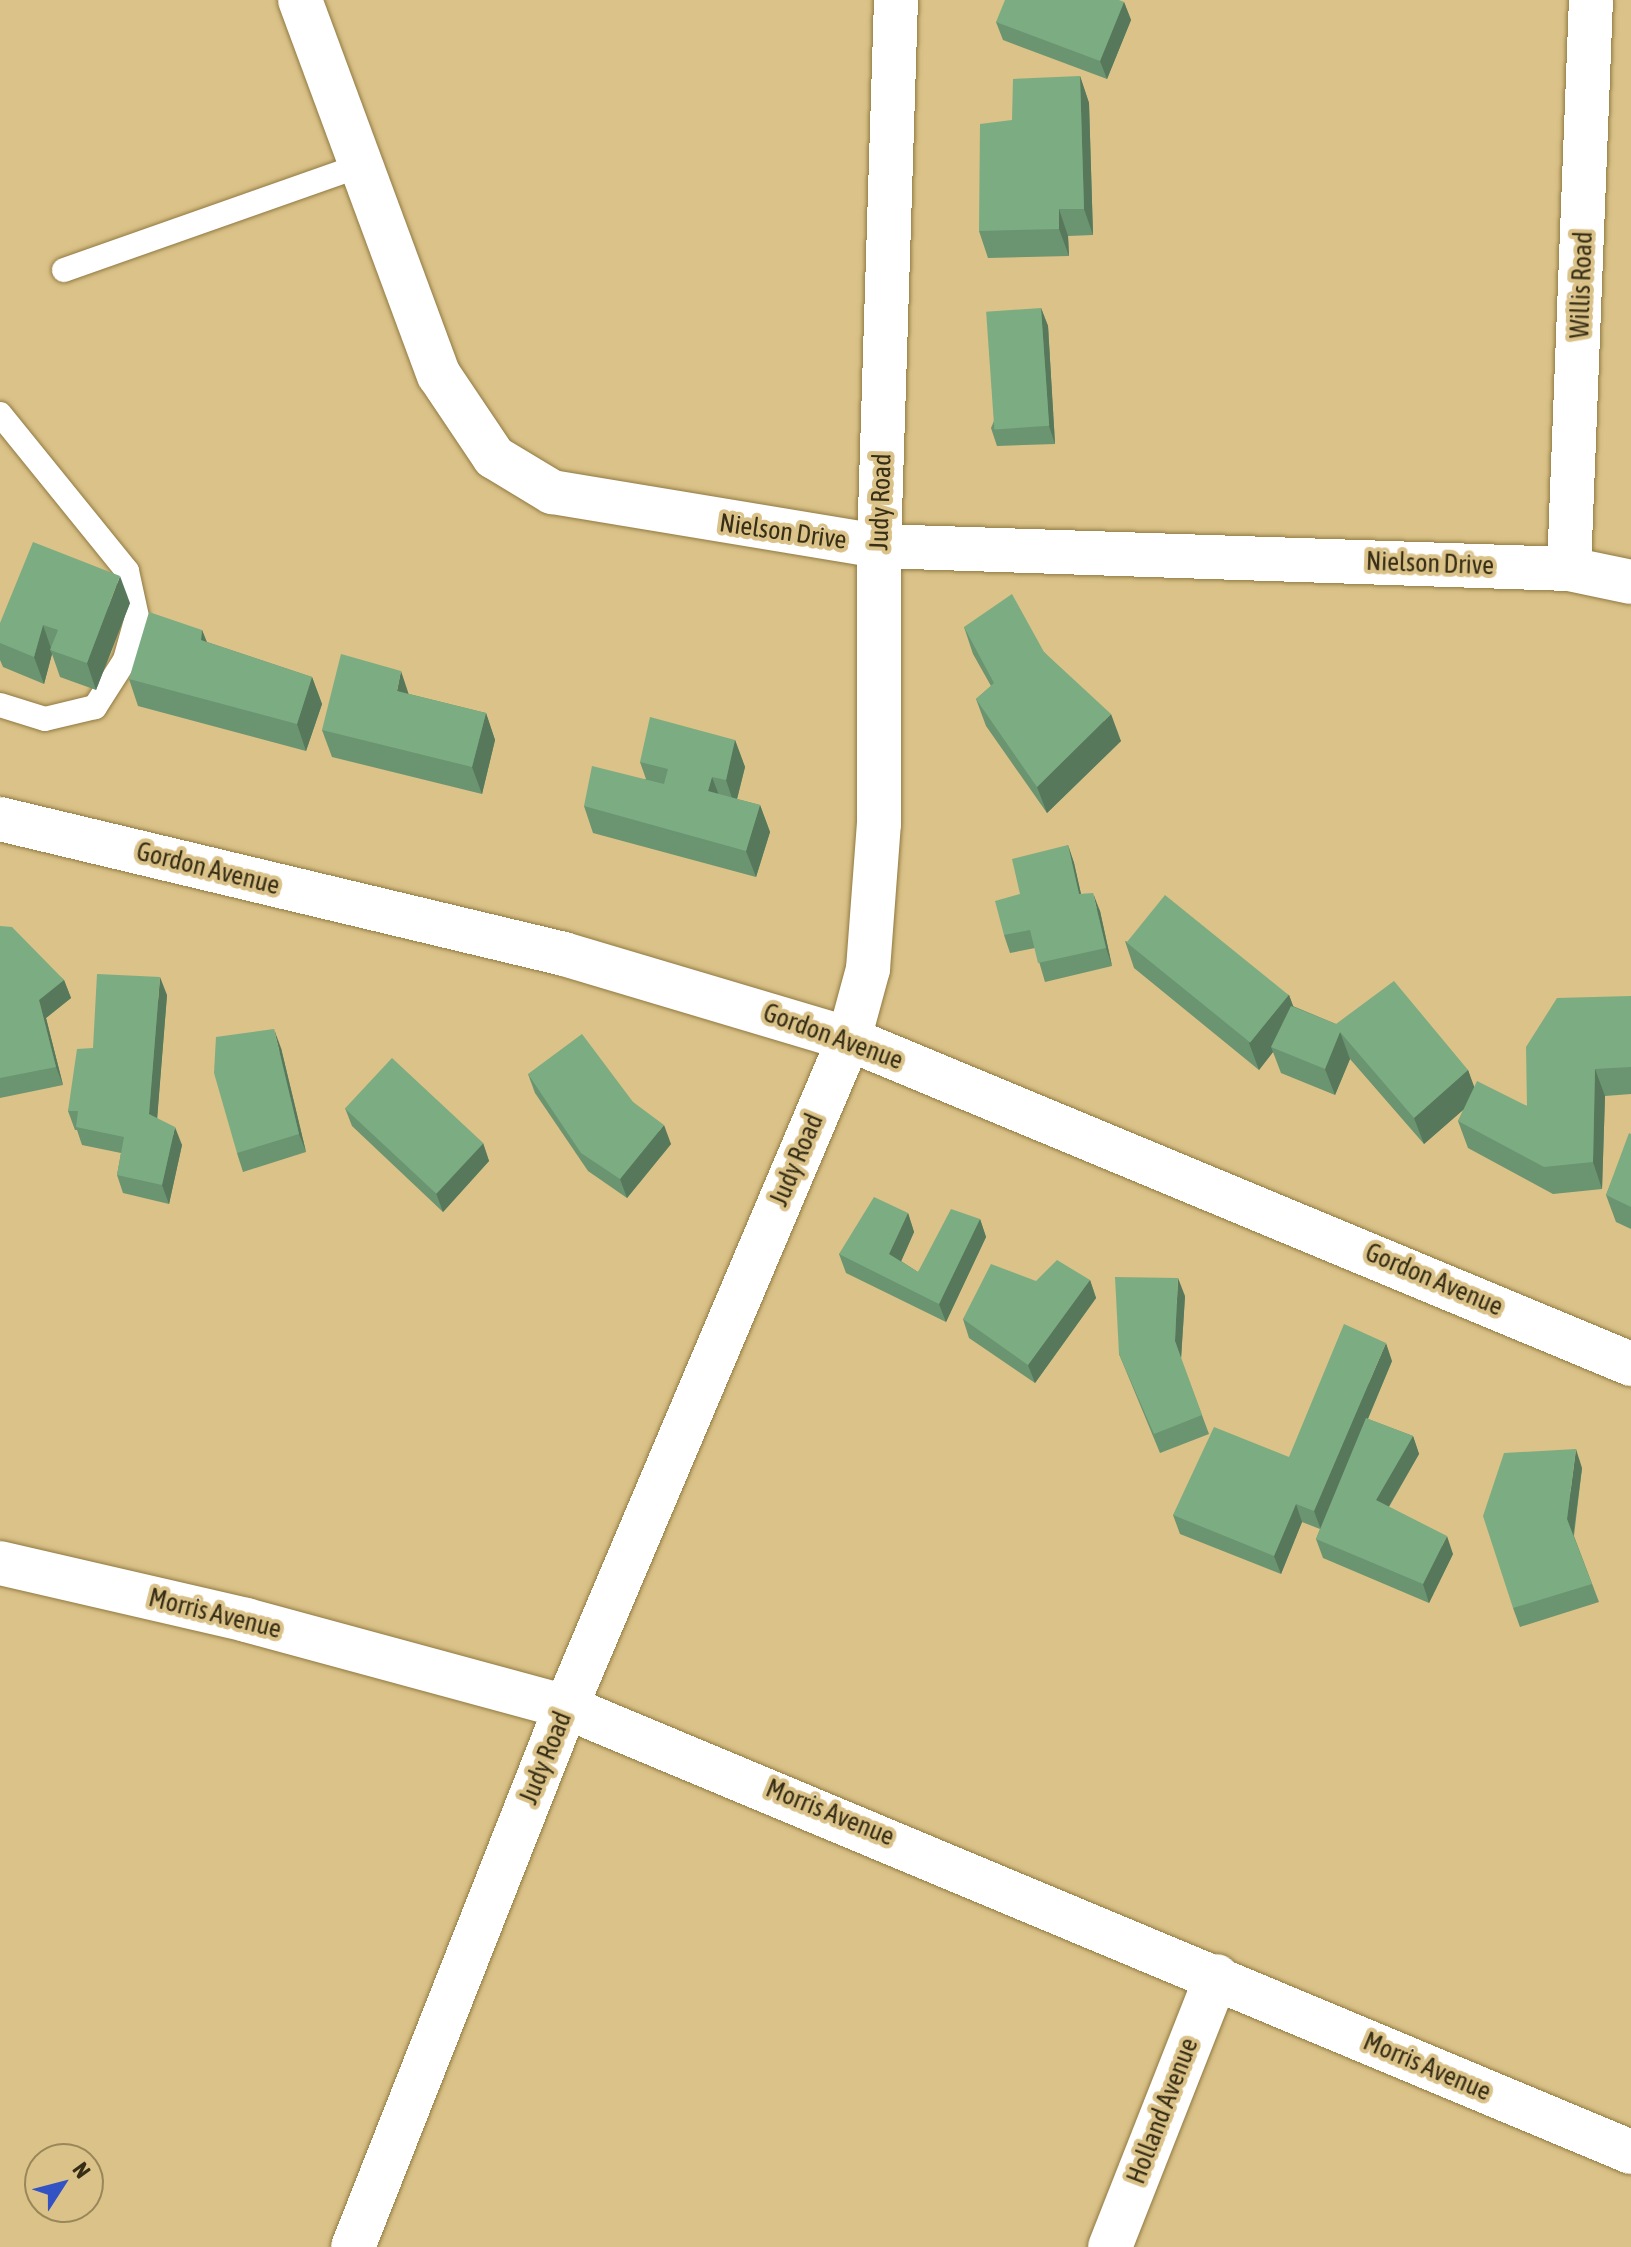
<!DOCTYPE html>
<style>
body{margin:0}
#map{position:relative;width:1631px;height:2247px;overflow:hidden;background:#dac288;font-family:"Asap Condensed",sans-serif}
div>[style]{position:absolute}
.roads{filter:drop-shadow(0 0 2px #917a42) drop-shadow(0 0 2px #917a42)}
.service>*{height:24px;margin:-12px;padding:0 12px;transform-origin:12px;border-radius:12px;background:#fff}
.minor>*{height:44px;margin:-22px;padding:0 22px;transform-origin:22px;border-radius:22px;background:#fff}
.wall>*{inset:0;background:#6b9470}
.shaded-wall>*{inset:0;background:#57785b}
.building>*{inset:0;background:#7cac82;transform-origin:0 0}
span{translate:-50% -50%;white-space:nowrap;text-align:center;line-height:1.15;-webkit-text-stroke:8px #dac288;paint-order:stroke}
.street-label{font-size:26px;color:#372e16}
.north{position:absolute;left:24px;top:2143px;width:80px;height:80px;box-sizing:border-box;background:#dac288;border:2px solid #99875a;border-radius:50%;rotate:54deg;font-size:22px;font-weight:700;line-height:32px;text-align:center;color:#372e16}
.north::after{content:'';display:block;margin:auto;width:28px;height:36px;background:#3352c3;clip-path:polygon(50% 0,100% 100%,50% 72%,0 100%)}
</style>
<div id="map">
<div class="roads">
<div class="service">
<i style="left:64px;top:270px;width:313px;rotate:-19.4deg"></i>
<i style="left:0;top:414px;width:202px;rotate:51deg"></i>
<i style="left:127px;top:571px;width:47px;rotate:77.7deg"></i>
<i style="left:137px;top:617px;width:45px;rotate:105.6deg"></i>
<i style="left:125px;top:660px;width:56px;rotate:122.6deg"></i>
<i style="left:95px;top:707px;width:51px;rotate:166.5deg"></i>
<i style="left:45px;top:719px;width:47px;rotate:-162.7deg"></i>
</div>
<div class="minor">
<i style="left:300px;top:0;width:400px;rotate:69.7deg"></i>
<i style="left:439px;top:375px;width:99px;rotate:56.1deg"></i>
<i style="left:494px;top:457px;width:68px;rotate:31.1deg"></i>
<i style="left:552px;top:492px;width:331px;rotate:9.4deg"></i>
<i style="left:879px;top:546px;width:690px;rotate:1.91deg"></i>
<i style="left:1569px;top:569px;width:63px;rotate:11.8deg"></i>
<i style="left:1569px;top:569px;width:569px;rotate:-87.79deg"></i>
<i style="left:0;top:819px;width:580px;rotate:13.46deg"></i>
<i style="left:564px;top:954px;width:297px;rotate:16.6deg"></i>
<i style="left:849px;top:1039px;width:847px;rotate:22.57deg"></i>
<i style="left:0;top:1563px;width:253px;rotate:13deg"></i>
<i style="left:246px;top:1620px;width:332px;rotate:15.2deg"></i>
<i style="left:566px;top:1707px;width:1154px;rotate:22.68deg"></i>
<i style="left:353px;top:2247px;width:580px;rotate:-68.47deg"></i>
<i style="left:566px;top:1707px;width:725px;rotate:-67.04deg"></i>
<i style="left:849px;top:1039px;width:73px;rotate:-74.8deg"></i>
<i style="left:868px;top:969px;width:145px;rotate:-85.7deg"></i>
<i style="left:879px;top:824px;width:278px;rotate:-90deg"></i>
<i style="left:879px;top:546px;width:546px;rotate:-88.22deg"></i>
<i style="left:1110px;top:2247px;width:291px;rotate:-68.5deg"></i>
</div>
</div>
<div class="wall">
<i style="clip-path:polygon(1124px 2px,1131px 20px,1107px 79px,1003px 40px,996px 22px)"></i>
<i style="clip-path:polygon(1080px 76px,1089px 103px,1093px 235px,1068px 236px,1069px 256px,988px 258px,979px 231px,1012px 120px)"></i>
<i style="clip-path:polygon(1041px 308px,1048px 326px,1055px 444px,997px 446px,991px 428px)"></i>
<i style="clip-path:polygon(130px 603px,96px 690px,60px 677px,52px 654px,44px 684px,3px 667px,0 660px,0 623px)"></i>
<i style="clip-path:polygon(964px 627px,1044px 652px,1121px 741px,1047px 813px,986px 726px,976px 699px,991px 686px,973px 654px)"></i>
<i style="clip-path:polygon(202px 630px,207px 642px,312px 677px,322px 704px,306px 751px,138px 706px,129px 679px)"></i>
<i style="clip-path:polygon(409px 694px,486px 713px,495px 740px,482px 794px,332px 757px,322px 730px)"></i>
<i style="clip-path:polygon(735px 740px,745px 767px,737px 799px,760px 805px,770px 832px,756px 877px,593px 833px,584px 806px,646px 779px,640px 762px)"></i>
<i style="clip-path:polygon(1068px 845px,1074px 863px,1081px 894px,1100px 911px,1112px 966px,1045px 982px,1035px 948px,1010px 953px,1004px 935px,1020px 894px)"></i>
<i style="clip-path:polygon(0 926px,64px 980px,71px 998px,46px 1018px,63px 1085px,0 1098px)"></i>
<i style="clip-path:polygon(1125px 941px,1289px 995px,1293px 1006px,1336px 1024px,1468px 1070px,1474px 1088px,1527px 1106px,1631px 996px,1631px 1094px,1605px 1096px,1602px 1189px,1553px 1194px,1468px 1148px,1458px 1121px,1464px 1109px,1424px 1144px,1350px 1059px,1335px 1095px,1281px 1073px,1273px 1052px,1259px 1070px,1134px 968px)"></i>
<i style="clip-path:polygon(167px 995px,157px 1118px,182px 1145px,169px 1204px,123px 1193px,117px 1175px,121px 1153px,82px 1145px,77px 1130px,75px 1130px,68px 1111px,93px 1048px)"></i>
<i style="clip-path:polygon(281px 1048px,306px 1152px,243px 1172px,237px 1153px)"></i>
<i style="clip-path:polygon(528px 1074px,633px 1102px,671px 1144px,627px 1198px,588px 1171px,535px 1093px)"></i>
<i style="clip-path:polygon(345px 1108px,483px 1143px,489px 1161px,443px 1212px,352px 1126px)"></i>
<i style="clip-path:polygon(1631px 1134px,1631px 1229px,1616px 1222px,1606px 1195px)"></i>
<i style="clip-path:polygon(908px 1213px,914px 1232px,901px 1261px,918px 1272px,980px 1219px,986px 1237px,946px 1322px,846px 1273px,839px 1254px)"></i>
<i style="clip-path:polygon(1090px 1280px,1096px 1298px,1035px 1383px,969px 1338px,963px 1319px,1036px 1281px)"></i>
<i style="clip-path:polygon(1185px 1296px,1181px 1359px,1209px 1434px,1160px 1453px,1119px 1354px)"></i>
<i style="clip-path:polygon(1392px 1361px,1368px 1419px,1413px 1436px,1419px 1454px,1389px 1507px,1453px 1554px,1429px 1603px,1323px 1558px,1316px 1539px,1320px 1529px,1302px 1522px,1281px 1574px,1180px 1534px,1173px 1515px,1289px 1457px)"></i>
<i style="clip-path:polygon(1582px 1468px,1574px 1536px,1599px 1602px,1520px 1627px,1513px 1608px)"></i>
</div>
<div class="shaded-wall">
<i style="clip-path:polygon(1124px 2px,1131px 20px,1107px 79px,1100px 61px)"></i>
<i style="clip-path:polygon(1080px 76px,1089px 103px,1093px 235px,1084px 209px)"></i>
<i style="clip-path:polygon(1059px 209px,1068px 236px,1069px 256px,1059px 229px)"></i>
<i style="clip-path:polygon(1041px 308px,1048px 326px,1055px 444px,1049px 426px)"></i>
<i style="clip-path:polygon(120px 576px,130px 603px,96px 690px,87px 663px)"></i>
<i style="clip-path:polygon(43px 625px,52px 651px,50px 650px,52px 654px,44px 684px,34px 657px)"></i>
<i style="clip-path:polygon(202px 630px,212px 656px,201px 640px)"></i>
<i style="clip-path:polygon(401px 671px,410px 698px,397px 691px)"></i>
<i style="clip-path:polygon(312px 677px,322px 704px,306px 751px,297px 724px)"></i>
<i style="clip-path:polygon(486px 713px,495px 740px,482px 794px,472px 767px)"></i>
<i style="clip-path:polygon(1111px 714px,1121px 741px,1047px 813px,1037px 787px)"></i>
<i style="clip-path:polygon(735px 740px,745px 767px,735px 807px,726px 780px)"></i>
<i style="clip-path:polygon(712px 777px,722px 803px,708px 791px)"></i>
<i style="clip-path:polygon(760px 805px,770px 832px,756px 877px,746px 851px)"></i>
<i style="clip-path:polygon(1068px 845px,1074px 863px,1085px 912px,1079px 894px)"></i>
<i style="clip-path:polygon(1093px 893px,1100px 911px,1112px 966px,1106px 948px)"></i>
<i style="clip-path:polygon(160px 977px,167px 995px,156px 1133px,149px 1114px)"></i>
<i style="clip-path:polygon(64px 980px,71px 998px,46px 1018px,63px 1085px,56px 1067px,39px 1000px)"></i>
<i style="clip-path:polygon(1289px 995px,1299px 1022px,1271px 1047px,1273px 1052px,1259px 1070px,1249px 1043px)"></i>
<i style="clip-path:polygon(274px 1029px,281px 1048px,306px 1152px,299px 1134px)"></i>
<i style="clip-path:polygon(1340px 1032px,1350px 1059px,1335px 1095px,1325px 1069px)"></i>
<i style="clip-path:polygon(1595px 1069px,1605px 1096px,1602px 1189px,1593px 1162px)"></i>
<i style="clip-path:polygon(1468px 1070px,1478px 1097px,1424px 1144px,1414px 1118px)"></i>
<i style="clip-path:polygon(664px 1125px,671px 1144px,627px 1198px,620px 1179px)"></i>
<i style="clip-path:polygon(175px 1127px,182px 1145px,169px 1204px,162px 1185px)"></i>
<i style="clip-path:polygon(483px 1143px,489px 1161px,443px 1212px,436px 1193px)"></i>
<i style="clip-path:polygon(908px 1213px,914px 1232px,896px 1273px,889px 1254px)"></i>
<i style="clip-path:polygon(980px 1219px,986px 1237px,946px 1322px,939px 1304px)"></i>
<i style="clip-path:polygon(1178px 1278px,1185px 1296px,1181px 1359px,1175px 1341px)"></i>
<i style="clip-path:polygon(1090px 1280px,1096px 1298px,1035px 1383px,1028px 1365px)"></i>
<i style="clip-path:polygon(1386px 1343px,1392px 1361px,1321px 1530px,1314px 1511px)"></i>
<i style="clip-path:polygon(1413px 1436px,1419px 1454px,1382px 1518px,1376px 1500px)"></i>
<i style="clip-path:polygon(1576px 1449px,1582px 1468px,1573px 1537px,1567px 1519px)"></i>
<i style="clip-path:polygon(1296px 1504px,1302px 1522px,1281px 1574px,1274px 1556px)"></i>
<i style="clip-path:polygon(1447px 1536px,1453px 1554px,1429px 1603px,1423px 1584px)"></i>
</div>
<div class="building">
<i style="clip-path:polygon(1005px 0,1119px 0,1124px 2px,1100px 61px,996px 22px)"></i>
<i style="clip-path:polygon(1080px 76px,1084px 209px,1059px 209px,1059px 229px,979px 231px,980px 124px,1012px 120px,1013px 79px)"></i>
<i style="left:1041px;top:308px;width:118px;height:55px;rotate:86deg"></i>
<i style="clip-path:polygon(33px 542px,120px 576px,87px 663px,50px 650px,58px 630px,43px 625px,34px 657px,0 643px,0 623px)"></i>
<i style="clip-path:polygon(1012px 594px,1044px 652px,1111px 714px,1037px 787px,976px 699px,994px 683px,964px 627px)"></i>
<i style="clip-path:polygon(149px 612px,202px 630px,201px 640px,312px 677px,297px 724px,129px 679px)"></i>
<i style="clip-path:polygon(341px 654px,401px 671px,397px 691px,486px 713px,472px 767px,322px 730px)"></i>
<i style="clip-path:polygon(650px 717px,735px 740px,726px 780px,712px 777px,708px 791px,760px 805px,746px 851px,584px 806px,592px 766px,664px 784px,668px 769px,640px 762px)"></i>
<i style="clip-path:polygon(1068px 845px,1079px 894px,1093px 893px,1106px 948px,1038px 963px,1030px 930px,1004px 935px,995px 901px,1020px 894px,1012px 859px)"></i>
<i style="left:1165px;top:895px;width:159px;height:61px;rotate:39deg"></i>
<i style="clip-path:polygon(0 926px,12px 927px,64px 980px,39px 1000px,56px 1067px,0 1078px)"></i>
<i style="clip-path:polygon(97px 974px,160px 977px,149px 1114px,175px 1127px,162px 1185px,117px 1175px,124px 1137px,76px 1127px,78px 1111px,68px 1111px,77px 1049px,93px 1048px)"></i>
<i style="clip-path:polygon(1394px 981px,1468px 1070px,1414px 1118px,1340px 1032px,1325px 1069px,1271px 1047px,1291px 1006px,1336px 1024px)"></i>
<i style="clip-path:polygon(1631px 996px,1631px 1067px,1595px 1069px,1593px 1162px,1544px 1167px,1458px 1121px,1477px 1081px,1527px 1106px,1526px 1047px,1557px 998px)"></i>
<i style="clip-path:polygon(274px 1029px,299px 1134px,237px 1153px,214px 1073px,216px 1037px)"></i>
<i style="clip-path:polygon(582px 1034px,633px 1102px,664px 1125px,620px 1179px,581px 1153px,528px 1074px)"></i>
<i style="left:392px;top:1058px;width:125px;height:69px;rotate:43deg"></i>
<i style="clip-path:polygon(1629px 1133px,1631px 1134px,1631px 1207px,1606px 1195px)"></i>
<i style="clip-path:polygon(874px 1197px,908px 1213px,889px 1254px,918px 1272px,951px 1209px,980px 1219px,939px 1304px,839px 1254px)"></i>
<i style="clip-path:polygon(1057px 1260px,1090px 1280px,1028px 1365px,963px 1319px,991px 1264px,1036px 1281px)"></i>
<i style="clip-path:polygon(1115px 1277px,1178px 1278px,1175px 1341px,1202px 1415px,1154px 1434px,1119px 1354px)"></i>
<i style="clip-path:polygon(1344px 1324px,1386px 1343px,1314px 1511px,1296px 1504px,1274px 1556px,1173px 1515px,1214px 1427px,1289px 1457px)"></i>
<i style="clip-path:polygon(1366px 1418px,1413px 1436px,1376px 1500px,1447px 1536px,1423px 1584px,1316px 1539px)"></i>
<i style="clip-path:polygon(1576px 1449px,1567px 1519px,1592px 1584px,1513px 1608px,1483px 1516px,1504px 1453px)"></i>
</div>
<div class="street-label">
<span style="left:1582px;top:285px;rotate:-88deg">Willis Road</span>
<span style="left:881px;top:502px;rotate:-88deg">Judy Road</span>
<span style="left:783px;top:532px;rotate:8deg">Nielson Drive</span>
<span style="left:1430px;top:564px;rotate:2deg">Nielson Drive</span>
<span style="left:208px;top:869px;rotate:14deg">Gordon Avenue</span>
<span style="left:833px;top:1037px;rotate:20deg">Gordon Avenue</span>
<span style="left:797px;top:1160px;rotate:-67deg">Judy Road</span>
<span style="left:1434px;top:1280px;rotate:23deg">Gordon Avenue</span>
<span style="left:215px;top:1614px;rotate:14deg">Morris Avenue</span>
<span style="left:546px;top:1758px;rotate:-68deg">Judy Road</span>
<span style="left:830px;top:1813px;rotate:22deg">Morris Avenue</span>
<span style="left:1427px;top:2067px;rotate:23deg">Morris Avenue</span>
<span style="left:1163px;top:2111px;rotate:-69deg">Holland Avenue</span>
</div>
<div class="north">N</div>
</div>
